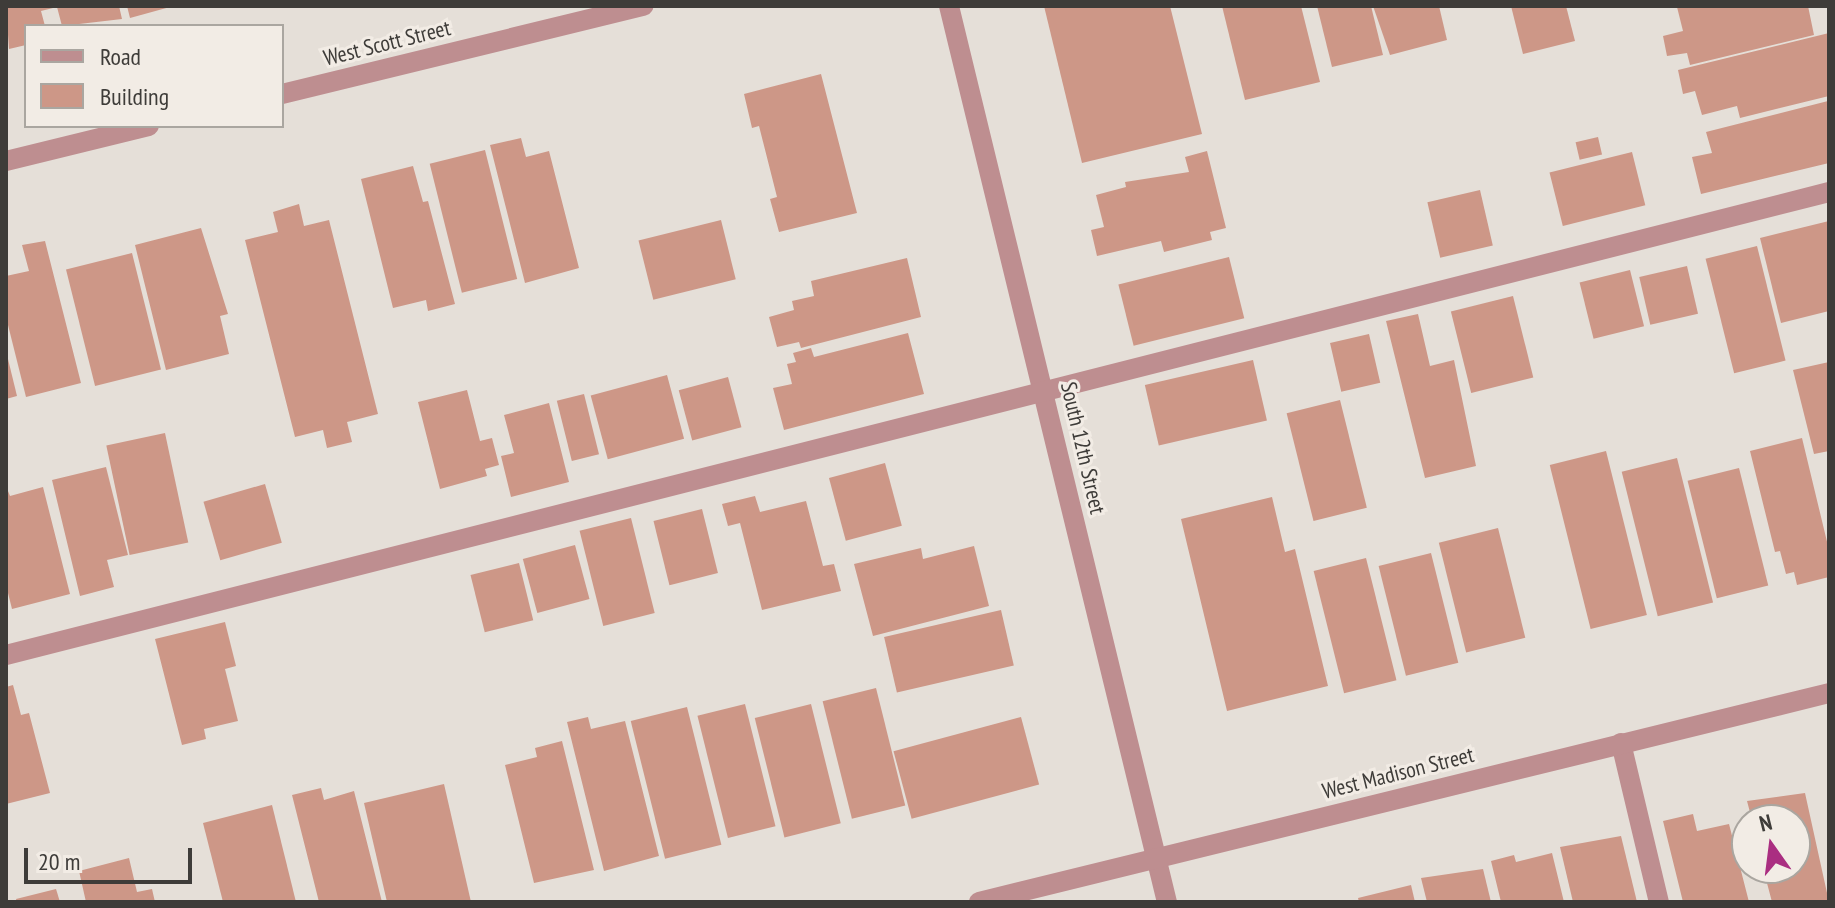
<!DOCTYPE html>
<style>
body{margin:0}
#map{position:relative;width:1835px;height:908px;overflow:hidden;background:#e5dfd8;font-family:"PT Sans Narrow",sans-serif}
div>[style]{position:absolute}
.building>*{inset:0;background:#cd9787;transform-origin:0 0}
.minor>*{height:20px;margin:-10px;padding:0 10px;transform-origin:10px;border-radius:10px;background:#be8e90}
span{translate:-50% -50%;white-space:nowrap;text-align:center;line-height:1.15;-webkit-text-stroke:6px #f2ece5;paint-order:stroke}
.street-label{font-size:22px;color:#3e3c39}
.frame{position:absolute;inset:0;border:8px solid #3e3c39;pointer-events:none}
.legend{position:absolute;left:24px;top:24px;width:260px;height:104px;box-sizing:border-box;background:#f2ece5;border:2px solid #aaa6a0;margin:0;padding:10px 14px;list-style:none;font-size:24px;color:#3e3c39}
.legend li{display:flex;align-items:center;gap:16px;height:40px}
.legend b{width:40px;border:2px solid #aaa6a0}
.north{position:absolute;left:1731px;top:804px;width:80px;height:80px;box-sizing:border-box;background:#f2ece5;border:2px solid #aaa6a0;border-radius:50%;rotate:346deg;font-size:22px;font-weight:700;line-height:32px;text-align:center;color:#3e3c39}
.north::after{content:'';display:block;margin:auto;width:28px;height:36px;background:#aa2e81;clip-path:polygon(50% 0,100% 100%,50% 72%,0 100%)}
.scale{position:absolute;left:24px;top:848px;width:168px;height:36px;box-sizing:border-box;border:4px solid #3e3c39;border-top:0;padding-left:10px;font-size:24px;line-height:28px;white-space:nowrap;color:#3e3c39;-webkit-text-stroke:6px #f2ece5;paint-order:stroke}
</style>
<div id="map">
<div class="building">
<i style="clip-path:polygon(6px 6px,119px 6px,122px 19px,62px 26px,57px 7px,41px 11px,45px 26px,26px 26px,26px 45px,9px 49px)"></i>
<i style="clip-path:polygon(127px 6px,170px 6px,170px 7px,130px 18px)"></i>
<i style="clip-path:polygon(1044px 6px,1170px 6px,1202px 134px,1082px 163px)"></i>
<i style="clip-path:polygon(1222px 6px,1301px 6px,1320px 82px,1245px 100px)"></i>
<i style="clip-path:polygon(1317px 6px,1371px 6px,1383px 55px,1332px 67px)"></i>
<i style="clip-path:polygon(1373px 6px,1439px 6px,1447px 40px,1390px 55px)"></i>
<i style="clip-path:polygon(1511px 6px,1566px 6px,1575px 41px,1523px 54px)"></i>
<i style="clip-path:polygon(1808px 6px,1814px 35px,1690px 65px,1687px 53px,1667px 56px,1663px 36px,1683px 31px,1677px 7px)"></i>
<i style="clip-path:polygon(1829px 33px,1829px 96px,1740px 118px,1737px 106px,1702px 115px,1695px 91px,1683px 94px,1678px 70px)"></i>
<i style="clip-path:polygon(821px 74px,857px 213px,779px 232px,770px 199px,777px 197px,759px 126px,752px 128px,744px 94px)"></i>
<i style="clip-path:polygon(1828px 101px,1829px 163px,1701px 194px,1692px 157px,1712px 153px,1706px 132px)"></i>
<i style="left:1598px;top:137px;width:18px;height:23px;rotate:77deg"></i>
<i style="clip-path:polygon(521px 138px,526px 157px,549px 151px,579px 268px,525px 283px,490px 145px)"></i>
<i style="left:485px;top:150px;width:133px;height:57px;rotate:76deg"></i>
<i style="clip-path:polygon(1207px 151px,1226px 228px,1210px 232px,1212px 240px,1164px 252px,1161px 241px,1097px 256px,1091px 230px,1104px 227px,1096px 195px,1126px 187px,1125px 182px,1189px 172px,1185px 157px)"></i>
<i style="left:1632px;top:152px;width:55px;height:85px;rotate:76deg"></i>
<i style="clip-path:polygon(413px 166px,423px 202px,428px 201px,455px 304px,428px 311px,426px 300px,393px 308px,361px 179px)"></i>
<i style="left:1480px;top:190px;width:57px;height:54px;rotate:77deg"></i>
<i style="clip-path:polygon(299px 204px,304px 226px,329px 220px,378px 414px,347px 422px,352px 442px,327px 448px,323px 430px,295px 437px,245px 240px,278px 232px,273px 212px)"></i>
<i style="left:721px;top:220px;width:61px;height:85px;rotate:76deg"></i>
<i style="clip-path:polygon(1829px 221px,1829px 311px,1781px 323px,1760px 238px)"></i>
<i style="clip-path:polygon(201px 228px,228px 314px,220px 316px,229px 354px,166px 370px,135px 245px)"></i>
<i style="clip-path:polygon(45px 241px,81px 383px,26px 397px,6px 317px,6px 276px,29px 271px,22px 245px)"></i>
<i style="left:1757px;top:246px;width:118px;height:53px;rotate:76deg"></i>
<i style="left:132px;top:253px;width:120px;height:68px;rotate:76deg"></i>
<i style="left:1229px;top:257px;width:63px;height:114px;rotate:76deg"></i>
<i style="clip-path:polygon(907px 258px,921px 317px,801px 348px,799px 342px,777px 347px,769px 317px,794px 310px,792px 301px,814px 296px,811px 281px)"></i>
<i style="left:1687px;top:266px;width:49px;height:49px;rotate:77deg"></i>
<i style="left:1630px;top:270px;width:58px;height:52px;rotate:76deg"></i>
<i style="left:1513px;top:296px;width:84px;height:64px;rotate:76deg"></i>
<i style="clip-path:polygon(1418px 314px,1430px 366px,1454px 360px,1476px 466px,1425px 478px,1386px 321px)"></i>
<i style="clip-path:polygon(908px 333px,924px 394px,784px 430px,773px 388px,792px 384px,787px 364px,796px 362px,793px 353px,811px 348px,814px 357px)"></i>
<i style="left:1369px;top:334px;width:50px;height:40px;rotate:77deg"></i>
<i style="clip-path:polygon(7px 355px,17px 396px,6px 399px,6px 356px)"></i>
<i style="left:1253px;top:360px;width:62px;height:111px;rotate:77deg"></i>
<i style="clip-path:polygon(1829px 362px,1829px 451px,1814px 454px,1793px 370px)"></i>
<i style="left:667px;top:375px;width:66px;height:79px;rotate:75deg"></i>
<i style="left:728px;top:377px;width:52px;height:51px;rotate:75deg"></i>
<i style="clip-path:polygon(467px 390px,480px 441px,492px 438px,499px 465px,485px 469px,487px 476px,440px 489px,418px 402px)"></i>
<i style="left:584px;top:394px;width:62px;height:28px;rotate:76deg"></i>
<i style="left:1340px;top:400px;width:111px;height:55px;rotate:76deg"></i>
<i style="clip-path:polygon(549px 403px,569px 482px,511px 497px,501px 456px,514px 453px,504px 415px)"></i>
<i style="left:165px;top:433px;width:112px;height:60px;rotate:78deg"></i>
<i style="clip-path:polygon(1802px 438px,1829px 550px,1829px 577px,1797px 585px,1794px 572px,1786px 574px,1780px 551px,1775px 552px,1750px 451px)"></i>
<i style="left:1606px;top:451px;width:169px;height:58px;rotate:76deg"></i>
<i style="left:1677px;top:458px;width:149px;height:57px;rotate:76deg"></i>
<i style="left:885px;top:463px;width:65px;height:58px;rotate:75deg"></i>
<i style="clip-path:polygon(106px 467px,128px 555px,107px 560px,114px 587px,80px 596px,52px 480px)"></i>
<i style="left:1739px;top:468px;width:121px;height:53px;rotate:76deg"></i>
<i style="left:265px;top:484px;width:61px;height:64px;rotate:74deg"></i>
<i style="clip-path:polygon(6px 486px,10px 496px,43px 487px,70px 594px,12px 609px,6px 585px)"></i>
<i style="clip-path:polygon(755px 496px,760px 512px,806px 501px,823px 566px,834px 564px,841px 591px,762px 610px,740px 523px,728px 526px,722px 504px)"></i>
<i style="clip-path:polygon(1272px 497px,1285px 552px,1295px 549px,1328px 686px,1227px 711px,1181px 519px)"></i>
<i style="left:702px;top:509px;width:66px;height:50px;rotate:76deg"></i>
<i style="left:631px;top:518px;width:98px;height:53px;rotate:76deg"></i>
<i style="left:1498px;top:528px;width:113px;height:61px;rotate:76deg"></i>
<i style="left:575px;top:545px;width:56px;height:54px;rotate:75deg"></i>
<i style="clip-path:polygon(974px 546px,989px 606px,873px 636px,854px 564px,921px 548px,923px 559px)"></i>
<i style="left:1431px;top:553px;width:113px;height:54px;rotate:76deg"></i>
<i style="left:1366px;top:558px;width:126px;height:54px;rotate:76deg"></i>
<i style="left:519px;top:563px;width:59px;height:50px;rotate:76deg"></i>
<i style="left:1001px;top:610px;width:57px;height:120px;rotate:77deg"></i>
<i style="clip-path:polygon(225px 622px,236px 666px,225px 669px,238px 721px,204px 729px,206px 739px,182px 745px,155px 639px)"></i>
<i style="clip-path:polygon(13px 685px,21px 715px,29px 713px,50px 793px,6px 804px,6px 687px)"></i>
<i style="left:876px;top:688px;width:121px;height:55px;rotate:76deg"></i>
<i style="left:745px;top:704px;width:126px;height:49px;rotate:76deg"></i>
<i style="left:811px;top:704px;width:123px;height:58px;rotate:76deg"></i>
<i style="left:687px;top:707px;width:142px;height:58px;rotate:76deg"></i>
<i style="clip-path:polygon(588px 717px,591px 729px,625px 721px,659px 856px,604px 871px,567px 722px)"></i>
<i style="left:1021px;top:717px;width:70px;height:132px;rotate:75deg"></i>
<i style="clip-path:polygon(562px 741px,594px 870px,534px 883px,505px 765px,537px 757px,535px 748px)"></i>
<i style="clip-path:polygon(444px 784px,471px 902px,387px 902px,364px 803px)"></i>
<i style="clip-path:polygon(321px 788px,324px 800px,354px 791px,382px 902px,319px 902px,292px 795px)"></i>
<i style="clip-path:polygon(1805px 793px,1829px 902px,1772px 902px,1763px 868px,1795px 868px,1795px 820px,1752px 820px,1747px 801px)"></i>
<i style="clip-path:polygon(272px 805px,296px 902px,223px 902px,203px 823px)"></i>
<i style="clip-path:polygon(1693px 814px,1697px 831px,1729px 824px,1749px 902px,1683px 902px,1663px 821px)"></i>
<i style="clip-path:polygon(1621px 836px,1637px 902px,1573px 902px,1560px 847px)"></i>
<i style="clip-path:polygon(1552px 853px,1564px 902px,1501px 902px,1491px 861px,1514px 855px,1516px 862px)"></i>
<i style="clip-path:polygon(129px 858px,137px 892px,152px 889px,155px 902px,86px 902px,79px 871px)"></i>
<i style="clip-path:polygon(1483px 869px,1491px 902px,1427px 902px,1421px 878px)"></i>
<i style="clip-path:polygon(1411px 885px,1415px 902px,1359px 902px,1358px 898px)"></i>
<i style="clip-path:polygon(56px 889px,60px 902px,17px 902px,16px 899px)"></i>
</div>
<div class="minor">
<i style="left:949px;top:6px;width:922px;rotate:76.33deg"></i>
<i style="left:282px;top:94px;width:372px;rotate:-13.7deg"></i>
<i style="left:6px;top:161px;width:147px;rotate:-13.8deg"></i>
<i style="left:6px;top:655px;width:1881px;rotate:-14.25deg"></i>
<i style="left:1621px;top:743px;width:163px;rotate:76.6deg"></i>
<i style="left:979px;top:902px;width:875px;rotate:-13.81deg"></i>
</div>
<div class="street-label">
<span style="left:387px;top:43px;rotate:-14deg">West Scott Street</span>
<span style="left:1083px;top:448px;rotate:77deg">South 12th Street</span>
<span style="left:1398px;top:773px;rotate:-14deg">West Madison Street</span>
</div>
<div class="frame"></div>
<ul class="legend">
<li><b style="height:10px;background:#be8e90"></b>Road</li>
<li><b style="height:22px;background:#cd9787"></b>Building</li>
</ul>
<div class="north">N</div>
<div class="scale">20 m</div>
</div>
